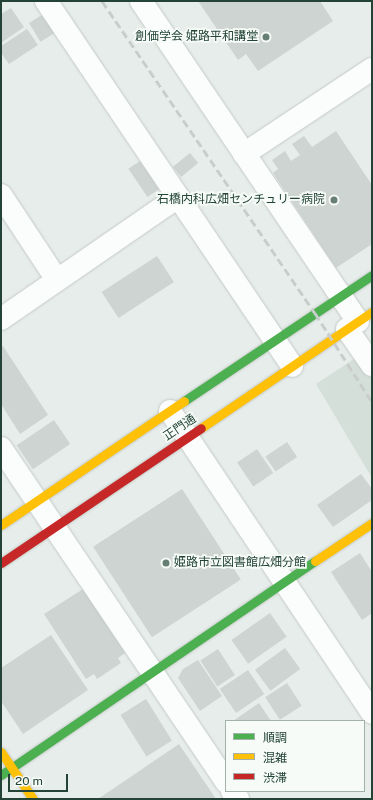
<!DOCTYPE html>
<meta charset="utf-8">
<style>
body{margin:0}
#map{position:relative;width:373px;height:800px;overflow:hidden;background:#e7edea;font-family:"Public Sans","Noto Sans JP",sans-serif}
div>[style]{position:absolute}
.built>*{inset:0;background:#d5dfd9}
.building>*{inset:0;background:#ced4d1;transform-origin:0 0}
.roads{filter:drop-shadow(0 0 1px #c4cac7) drop-shadow(0 0 1px #c4cac7)}
.street>*{height:22px;margin:-11px;padding:0 11px;transform-origin:11px;border-radius:11px;background:#fbfcfc}
.fast>*{height:9px;margin:-4.5px;padding:0 4.5px;transform-origin:4.5px;border-radius:4.5px;background:#4caf50}
.slow>*{height:9px;margin:-4.5px;padding:0 4.5px;transform-origin:4.5px;border-radius:4.5px;background:#ffc107}
.jam>*{height:9px;margin:-4.5px;padding:0 4.5px;transform-origin:4.5px;border-radius:4.5px;background:#c62828}
.rail>*{height:3px;margin-top:-1.5px;transform-origin:0;background:repeating-linear-gradient(90deg,#c8cdcb 0 8px,transparent 0 12px)}
.dots>*{width:11px;height:11px;translate:-50% -50%;box-sizing:border-box;border:2px solid #f7fbf8;border-radius:50%}
span{translate:-50% -50%;white-space:nowrap;text-align:center;line-height:1.15;-webkit-text-stroke:3.5px #f7fbf8;paint-order:stroke}
.poi-label{font-size:12px;color:#224336}
.right{translate:-100% -50%;text-align:right}
.left{translate:0 -50%;text-align:left}
.street-label{font-size:12px;color:#224336}
.frame{position:absolute;inset:0;border:2px solid #224336;pointer-events:none}
.legend{position:absolute;left:225px;top:720px;width:140px;height:72px;box-sizing:border-box;background:#f7fbf8;border:1px solid #a2b1aa;margin:0;padding:5px 7px;list-style:none;font-size:12px;color:#224336}
.legend li{display:flex;align-items:center;gap:8px;height:20px}
.legend b{width:20px;border:1px solid #a2b1aa}
.scale{position:absolute;left:8px;top:774px;width:60px;height:18px;box-sizing:border-box;border:2px solid #224336;border-top:0;padding-left:5px;font-size:12px;line-height:14px;white-space:nowrap;color:#224336;-webkit-text-stroke:3px #f7fbf8;paint-order:stroke}
</style>
<div id="map">
<div class="built">
<i style="clip-path:polygon(357px 357px,372px 379px,372px 478px,316px 384px)"></i>
</div>
<div class="building">
<i style="clip-path:polygon(198px 1px,320px 1px,333px 21px,258px 71px,246px 54px,238px 60px)"></i>
<i style="clip-path:polygon(11px 8px,24px 27px,1px 43px,1px 14px)"></i>
<i style="left:45px;top:13px;width:22px;height:19px;rotate:58deg"></i>
<i style="clip-path:polygon(27px 29px,38px 45px,9px 64px,1px 53px,1px 46px)"></i>
<i style="clip-path:polygon(336px 131px,372px 185px,372px 244px,336px 268px,273px 173px,278px 169px,272px 160px,285px 151px,291px 161px,300px 155px,292px 144px,304px 136px,312px 147px)"></i>
<i style="left:190px;top:153px;width:13px;height:22px;rotate:51deg"></i>
<i style="left:140px;top:161px;width:34px;height:14px;rotate:56deg"></i>
<i style="left:157px;top:256px;width:31px;height:66px;rotate:57deg"></i>
<i style="clip-path:polygon(3px 346px,48px 415px,20px 434px,1px 404px,1px 347px)"></i>
<i style="left:54px;top:420px;width:29px;height:45px;rotate:56deg"></i>
<i style="left:287px;top:442px;width:18px;height:26px;rotate:56deg"></i>
<i style="left:257px;top:449px;width:29px;height:24px;rotate:56deg"></i>
<i style="clip-path:polygon(361px 474px,372px 489px,372px 500px,333px 527px,317px 505px)"></i>
<i style="left:182px;top:489px;width:108px;height:106px;rotate:57deg"></i>
<i style="clip-path:polygon(360px 553px,372px 572px,372px 613px,362px 620px,331px 572px)"></i>
<i style="clip-path:polygon(83px 589px,125px 653px,118px 658px,121px 663px,97px 679px,94px 674px,86px 679px,44px 614px)"></i>
<i style="left:270px;top:613px;width:29px;height:47px;rotate:55deg"></i>
<i style="clip-path:polygon(51px 635px,88px 690px,23px 734px,1px 701px,1px 668px)"></i>
<i style="left:285px;top:648px;width:26px;height:37px;rotate:54deg"></i>
<i style="left:218px;top:649px;width:31px;height:21px;rotate:57deg"></i>
<i style="clip-path:polygon(198px 660px,222px 696px,200px 711px,178px 678px,183px 669px)"></i>
<i style="left:248px;top:670px;width:29px;height:34px;rotate:56deg"></i>
<i style="left:287px;top:683px;width:27px;height:26px;rotate:57deg"></i>
<i style="left:146px;top:699px;width:49px;height:30px;rotate:58deg"></i>
<i style="clip-path:polygon(259px 703px,271px 721px,233px 721px)"></i>
<i style="clip-path:polygon(179px 744px,216px 799px,98px 799px)"></i>
</div>
<div class="roads">
<div class="street">
<i style="left:46px;top:1px;width:440px;rotate:56deg"></i>
<i style="left:141px;top:1px;width:387px;rotate:55.9deg"></i>
<i style="left:244px;top:154px;width:154px;rotate:-33.6deg"></i>
<i style="left:1px;top:195px;width:102px;rotate:56.6deg"></i>
<i style="left:1px;top:319px;width:215px;rotate:-34.6deg"></i>
<i style="left:347px;top:329px;width:44px;rotate:55.2deg"></i>
<i style="left:170px;top:411px;width:363px;rotate:56.2deg"></i>
<i style="left:1px;top:448px;width:403px;rotate:56deg"></i>
<i style="left:232px;top:791px;width:10px;rotate:53deg"></i>
</div>
<div class="fast">
<i style="left:184px;top:401px;width:226px;rotate:-33.8deg"></i>
<i style="left:1px;top:775px;width:380px;rotate:-34.3deg"></i>
</div>
<div class="slow">
<i style="left:201px;top:428px;width:207px;rotate:-34.2deg"></i>
<i style="left:1px;top:525px;width:221px;rotate:-34.1deg"></i>
<i style="left:315px;top:561px;width:69px;rotate:-33.7deg"></i>
<i style="left:1px;top:752px;width:57px;rotate:55.8deg"></i>
</div>
<div class="jam">
<i style="left:1px;top:563px;width:241px;rotate:-34deg"></i>
</div>
</div>
<div class="rail">
<i style="left:102px;top:1px;width:378px;rotate:55.7deg"></i>
<i style="left:315px;top:313px;width:106px;rotate:57.4deg"></i>
</div>
<div class="dots">
<i style="left:266px;top:37px;background:#677e75"></i>
<i style="left:334px;top:200px;background:#677e75"></i>
<i style="left:166px;top:563px;background:#677e75"></i>
</div>
<div class="poi-label">
<span class="right" style="left:258px;top:37px">創価学会 姫路平和講堂</span>
<span class="right" style="left:325px;top:200px">石橋内科広畑センチュリー病院</span>
<span class="left" style="left:174px;top:563px">姫路市立図書館広畑分館</span>
</div>
<div class="street-label">
<span style="left:180px;top:428px;rotate:-34deg">正門通</span>
</div>
<div class="frame"></div>
<ul class="legend">
<li><b style="height:5px;background:#4caf50"></b>順調</li>
<li><b style="height:5px;background:#ffc107"></b>混雑</li>
<li><b style="height:5px;background:#c62828"></b>渋滞</li>
</ul>
<div class="scale">20 m</div>
</div>
